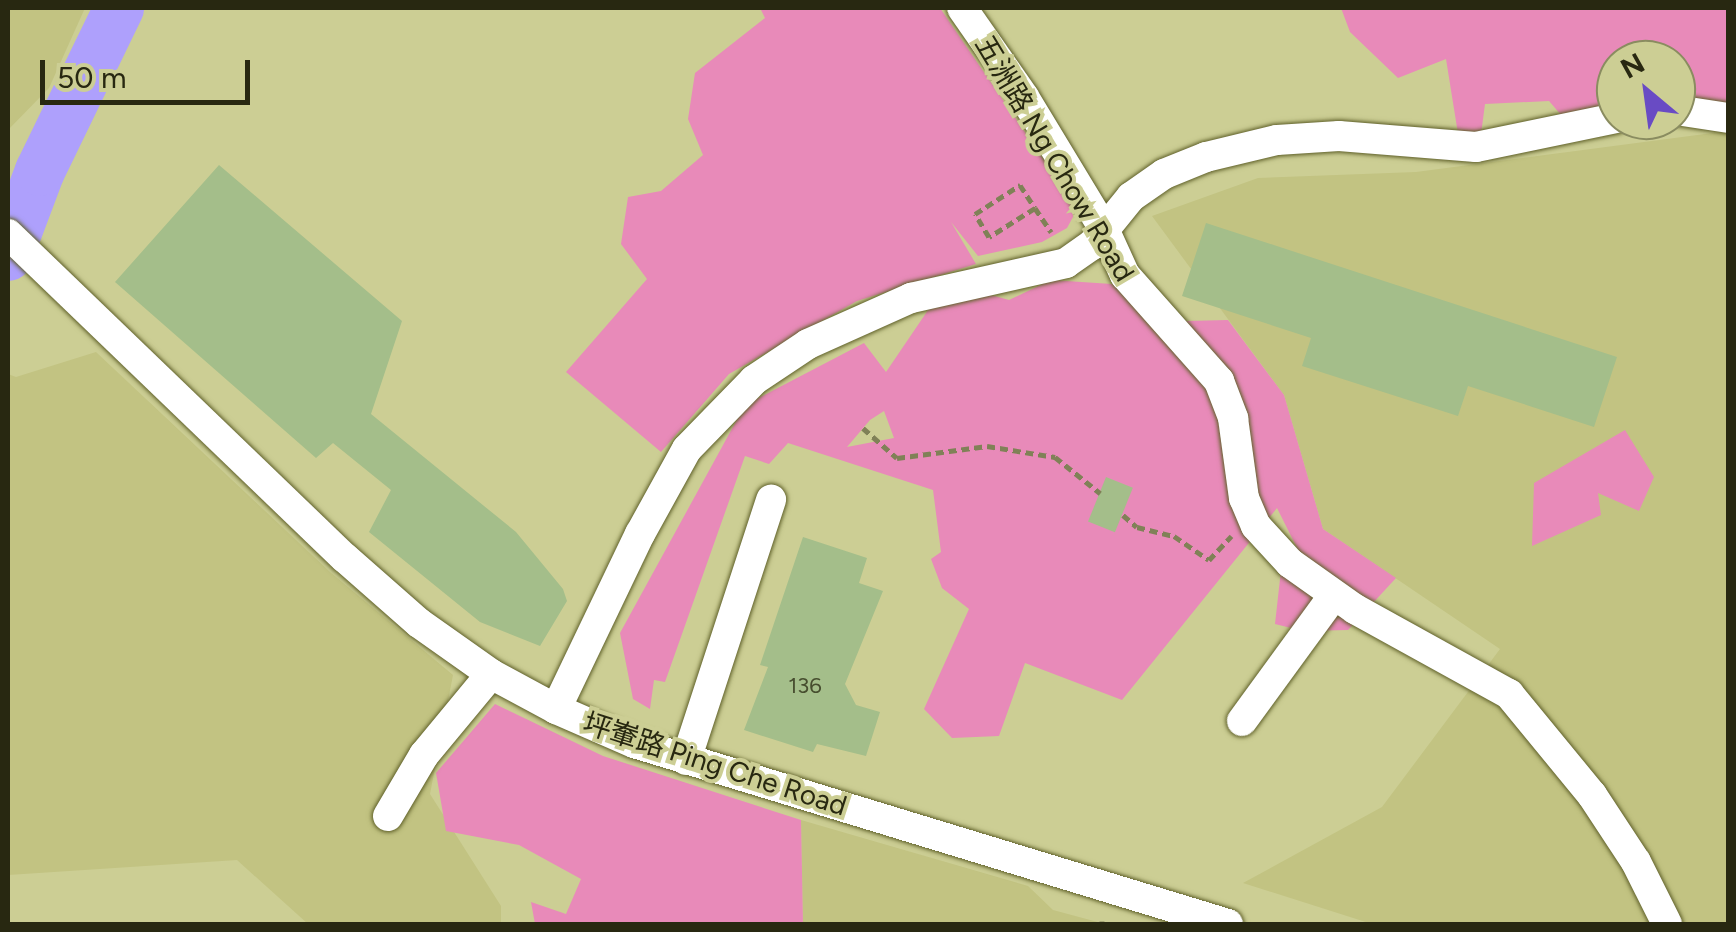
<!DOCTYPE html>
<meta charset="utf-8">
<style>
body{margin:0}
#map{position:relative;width:1736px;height:932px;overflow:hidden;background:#ccce94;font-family:Figtree,"Noto Sans SC",sans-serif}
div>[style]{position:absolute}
.built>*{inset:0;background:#c2c382}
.green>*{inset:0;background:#e88ab9}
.river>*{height:50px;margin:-25px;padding:0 25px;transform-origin:25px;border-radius:25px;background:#aea0fc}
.building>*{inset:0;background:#a4be8a;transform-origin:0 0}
.path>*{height:5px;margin-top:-2.5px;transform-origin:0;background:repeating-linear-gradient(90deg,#808157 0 8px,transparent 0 13px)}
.roads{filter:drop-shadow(0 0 2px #5f6029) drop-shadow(0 0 2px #5f6029)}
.minor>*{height:30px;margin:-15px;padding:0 15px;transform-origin:15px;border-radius:15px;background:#fff}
span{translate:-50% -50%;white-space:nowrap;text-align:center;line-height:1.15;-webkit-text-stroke:8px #ccce94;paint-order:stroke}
.number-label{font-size:22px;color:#474e2f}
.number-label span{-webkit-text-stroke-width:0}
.street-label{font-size:28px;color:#282811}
.frame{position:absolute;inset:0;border:10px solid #282811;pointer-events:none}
.north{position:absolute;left:1596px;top:40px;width:100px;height:100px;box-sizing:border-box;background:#ccce94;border:2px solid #8a8c60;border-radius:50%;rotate:331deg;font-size:28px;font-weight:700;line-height:40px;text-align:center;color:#282811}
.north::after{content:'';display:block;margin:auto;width:35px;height:45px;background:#694bc4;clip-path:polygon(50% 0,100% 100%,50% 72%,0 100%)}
.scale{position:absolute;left:40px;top:60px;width:210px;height:45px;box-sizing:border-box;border:5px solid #282811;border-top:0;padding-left:12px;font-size:30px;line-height:35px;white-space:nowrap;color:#282811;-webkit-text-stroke:8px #ccce94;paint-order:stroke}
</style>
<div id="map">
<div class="built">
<i style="clip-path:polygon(8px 8px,85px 8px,49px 88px,8px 130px)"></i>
<i style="clip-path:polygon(1728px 131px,1728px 924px,1372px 924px,1243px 883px,1382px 807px,1500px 649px,1323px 529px,1284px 395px,1152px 216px,1258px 178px,1416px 172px)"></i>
<i style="clip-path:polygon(96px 352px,330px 572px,453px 675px,430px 794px,501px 906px,501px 924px,308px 924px,237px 860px,8px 875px,8px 374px,16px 377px)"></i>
<i style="clip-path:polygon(801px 820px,1028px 886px,1053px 910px,1105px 924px,803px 924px)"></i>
</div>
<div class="green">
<i style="clip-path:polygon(760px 8px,940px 8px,1072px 201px,1073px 217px,1067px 228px,1042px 242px,978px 256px,951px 222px,976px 264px,857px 301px,729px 374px,661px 452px,566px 372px,647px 279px,621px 244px,628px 197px,661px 191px,703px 155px,688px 119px,695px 73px,765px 18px)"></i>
<i style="clip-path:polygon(1341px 8px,1728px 8px,1728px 118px,1676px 120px,1676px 60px,1616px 60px,1616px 120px,1674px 120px,1569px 124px,1549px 101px,1485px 104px,1480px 142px,1459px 140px,1446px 59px,1398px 78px,1350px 32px)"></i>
<i style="clip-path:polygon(evenodd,1051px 280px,1127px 285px,1186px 321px,1228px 320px,1284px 395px,1323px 529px,1396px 578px,1348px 630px,1303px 631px,1275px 624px,1282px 561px,1297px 548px,1277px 508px,1122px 700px,1025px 663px,999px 736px,952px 738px,924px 709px,969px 609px,942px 588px,931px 559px,941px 552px,933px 490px,788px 443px,769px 464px,745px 456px,665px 682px,654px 680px,650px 709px,633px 699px,620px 633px,745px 405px,864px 343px,886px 372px,941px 291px,966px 288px,1009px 300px,1051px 280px,884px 411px,894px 438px,847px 447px,870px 420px,884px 411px)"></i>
<i style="clip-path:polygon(1625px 430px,1654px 477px,1639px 511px,1598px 493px,1601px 515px,1532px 546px,1534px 483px)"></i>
<i style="clip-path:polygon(495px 704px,603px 756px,801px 820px,803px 924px,535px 924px,531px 902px,566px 914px,581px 879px,519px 845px,446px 831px,436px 773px)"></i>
</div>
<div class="river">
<i style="left:8px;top:256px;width:91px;rotate:-69.4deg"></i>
<i style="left:40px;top:171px;width:181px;rotate:-64.1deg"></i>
</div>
<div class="building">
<i style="clip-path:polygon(219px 165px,402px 321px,371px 414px,516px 532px,563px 589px,567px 601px,540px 646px,480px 622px,369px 532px,391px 490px,333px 443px,316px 458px,115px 282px)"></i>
<i style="clip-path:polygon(1206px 223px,1617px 357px,1594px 427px,1468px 386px,1458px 416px,1302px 366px,1311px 338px,1182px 296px)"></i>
<i style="left:1106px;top:477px;width:29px;height:48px;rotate:22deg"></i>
<i style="clip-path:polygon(803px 537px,867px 558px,859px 583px,883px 591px,845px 684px,856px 705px,880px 712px,866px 756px,817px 744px,813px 752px,744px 730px,768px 667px,760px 665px)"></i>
</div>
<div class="path">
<i style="left:1035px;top:208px;width:54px;rotate:147.8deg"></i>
<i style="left:989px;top:237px;width:27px;rotate:-121deg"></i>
<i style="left:975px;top:214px;width:54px;rotate:-32.8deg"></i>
<i style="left:1020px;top:185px;width:27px;rotate:57deg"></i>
<i style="left:1035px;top:208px;width:29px;rotate:56deg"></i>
<i style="left:863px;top:428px;width:45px;rotate:41.4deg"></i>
<i style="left:897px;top:458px;width:91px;rotate:-7.6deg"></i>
<i style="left:987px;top:446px;width:69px;rotate:9.2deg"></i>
<i style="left:1055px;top:457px;width:58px;rotate:38.7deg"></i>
<i style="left:1123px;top:515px;width:18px;rotate:41deg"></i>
<i style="left:1137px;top:527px;width:38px;rotate:14deg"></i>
<i style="left:1174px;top:536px;width:42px;rotate:34.4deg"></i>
<i style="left:1209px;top:560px;width:33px;rotate:-47deg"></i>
<i style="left:1102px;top:924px;width:3px;rotate:-90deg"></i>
</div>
<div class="roads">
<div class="minor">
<i style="left:962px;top:8px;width:108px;rotate:55.1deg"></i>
<i style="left:1024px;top:97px;width:154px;rotate:58.8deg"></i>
<i style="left:1104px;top:229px;width:51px;rotate:65.5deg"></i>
<i style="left:1125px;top:275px;width:142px;rotate:48.4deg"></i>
<i style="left:1219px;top:381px;width:40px;rotate:69deg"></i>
<i style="left:1233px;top:418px;width:81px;rotate:82.2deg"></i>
<i style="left:1244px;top:498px;width:30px;rotate:67deg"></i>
<i style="left:1256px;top:526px;width:50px;rotate:47.4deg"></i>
<i style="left:1290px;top:563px;width:80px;rotate:35.3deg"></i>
<i style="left:1355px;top:609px;width:176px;rotate:28.9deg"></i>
<i style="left:1509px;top:694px;width:131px;rotate:50.6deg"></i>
<i style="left:1592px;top:795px;width:80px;rotate:56.7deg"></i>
<i style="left:1636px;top:862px;width:69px;rotate:63.4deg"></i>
<i style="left:1676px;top:110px;width:53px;rotate:8.7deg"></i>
<i style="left:8px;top:234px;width:467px;rotate:43.9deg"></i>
<i style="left:345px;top:558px;width:98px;rotate:41.3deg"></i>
<i style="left:419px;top:623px;width:88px;rotate:35.3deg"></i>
<i style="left:491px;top:674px;width:74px;rotate:28.3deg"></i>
<i style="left:556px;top:709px;width:85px;rotate:23.6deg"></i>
<i style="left:634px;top:743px;width:621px;rotate:16.95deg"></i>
<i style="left:556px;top:709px;width:194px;rotate:-64.4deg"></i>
<i style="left:640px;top:534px;width:97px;rotate:-61.1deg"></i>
<i style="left:687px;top:449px;width:96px;rotate:-45.8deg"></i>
<i style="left:754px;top:380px;width:65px;rotate:-33.7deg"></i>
<i style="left:808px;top:344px;width:113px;rotate:-24.1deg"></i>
<i style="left:911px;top:298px;width:159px;rotate:-12.7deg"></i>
<i style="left:1066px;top:263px;width:32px;rotate:-35deg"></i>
<i style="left:1092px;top:245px;width:62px;rotate:-50.9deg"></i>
<i style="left:1131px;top:197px;width:40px;rotate:-34.9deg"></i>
<i style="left:1164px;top:174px;width:45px;rotate:-22deg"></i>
<i style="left:1206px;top:157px;width:73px;rotate:-13.5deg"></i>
<i style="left:1277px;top:140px;width:62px;rotate:-3.7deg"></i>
<i style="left:1339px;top:136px;width:137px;rotate:4.6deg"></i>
<i style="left:1476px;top:147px;width:143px;rotate:-11.7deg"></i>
<i style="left:1242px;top:721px;width:156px;rotate:-53.9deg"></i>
<i style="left:686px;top:760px;width:274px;rotate:-71.9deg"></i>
<i style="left:388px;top:816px;width:71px;rotate:-59.5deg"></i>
<i style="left:424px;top:755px;width:105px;rotate:-50.4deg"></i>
</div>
</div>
<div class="number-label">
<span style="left:805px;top:686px">136</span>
</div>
<div class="street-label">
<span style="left:1055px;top:158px;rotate:59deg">五洲路 Ng Chow Road</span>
<span style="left:715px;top:764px;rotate:18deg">坪輋路 Ping Che Road</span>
</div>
<div class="frame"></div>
<div class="north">N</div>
<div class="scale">50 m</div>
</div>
